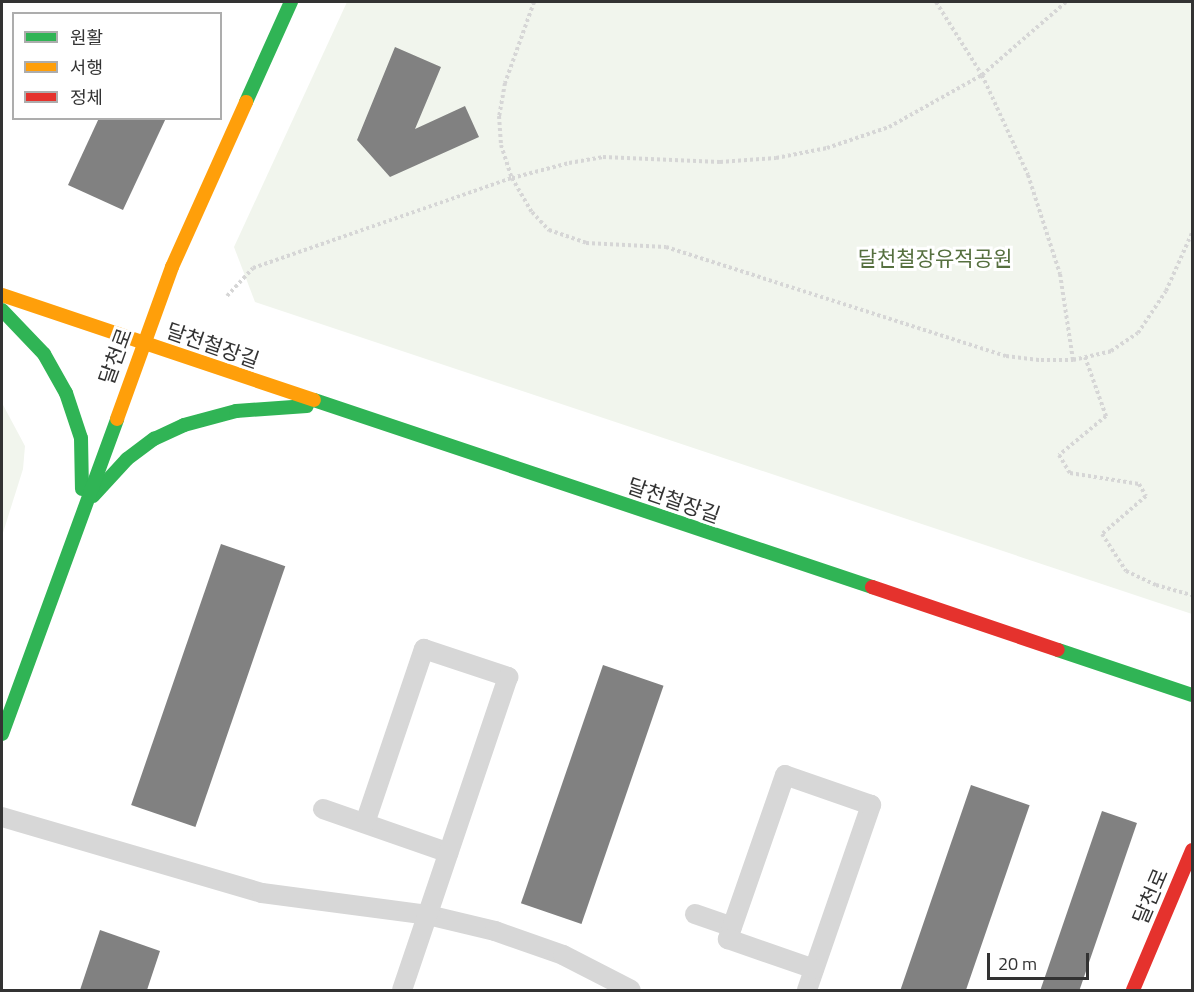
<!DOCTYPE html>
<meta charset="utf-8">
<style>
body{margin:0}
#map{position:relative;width:1194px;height:992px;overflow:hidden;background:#fff;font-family:"Titillium Web","Noto Sans KR",sans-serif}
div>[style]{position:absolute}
.green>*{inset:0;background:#f1f5ed}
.building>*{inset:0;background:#818181;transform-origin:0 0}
.path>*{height:4px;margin-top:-2px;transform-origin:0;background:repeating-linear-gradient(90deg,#d6d6d6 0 3px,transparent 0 6px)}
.lane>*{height:20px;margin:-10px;padding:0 10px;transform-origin:10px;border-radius:10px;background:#d7d7d7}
.fast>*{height:14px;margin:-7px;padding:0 7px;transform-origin:7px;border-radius:7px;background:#30b455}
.slow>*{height:14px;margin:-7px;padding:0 7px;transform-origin:7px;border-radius:7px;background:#ff9f0a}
.jam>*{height:14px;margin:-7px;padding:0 7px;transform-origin:7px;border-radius:7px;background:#e5322d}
span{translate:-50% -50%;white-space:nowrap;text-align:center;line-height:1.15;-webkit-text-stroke:6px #fff;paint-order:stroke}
.park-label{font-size:21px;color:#56703f}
.street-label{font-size:21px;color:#333}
.frame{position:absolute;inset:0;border:3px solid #333;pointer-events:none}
.legend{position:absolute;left:12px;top:12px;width:210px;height:108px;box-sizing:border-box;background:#fff;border:2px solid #adadad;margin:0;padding:8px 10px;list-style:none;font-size:18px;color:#333}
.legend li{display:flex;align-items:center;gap:12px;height:30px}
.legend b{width:30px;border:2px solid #adadad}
.scale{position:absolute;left:987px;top:953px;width:102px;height:27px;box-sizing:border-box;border:3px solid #333;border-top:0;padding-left:8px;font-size:18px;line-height:21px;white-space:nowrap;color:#333;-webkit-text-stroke:4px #fff;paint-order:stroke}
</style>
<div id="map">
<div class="green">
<i style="clip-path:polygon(347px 2px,1192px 2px,1192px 614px,255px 302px,234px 247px)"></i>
<i style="clip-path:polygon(2px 403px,25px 446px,23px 469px,2px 536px)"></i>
</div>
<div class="building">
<i style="clip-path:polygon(395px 47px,441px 67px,415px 129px,465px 106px,479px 137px,390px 177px,357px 140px)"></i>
<i style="clip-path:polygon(99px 118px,166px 118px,123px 210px,68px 185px)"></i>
<i style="left:221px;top:544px;width:68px;height:276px;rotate:19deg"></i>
<i style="left:603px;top:665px;width:64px;height:252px;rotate:19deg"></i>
<i style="left:971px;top:785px;width:62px;height:216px;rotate:19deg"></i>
<i style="left:1102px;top:811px;width:37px;height:190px;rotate:19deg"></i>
<i style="clip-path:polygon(100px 930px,160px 951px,147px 990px,80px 990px)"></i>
</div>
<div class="path">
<i style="left:534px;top:2px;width:86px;rotate:109.7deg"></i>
<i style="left:505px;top:83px;width:34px;rotate:100deg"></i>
<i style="left:499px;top:116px;width:29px;rotate:86deg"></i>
<i style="left:501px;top:145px;width:35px;rotate:72deg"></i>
<i style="left:512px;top:178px;width:39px;rotate:60deg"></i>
<i style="left:532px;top:212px;width:25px;rotate:47deg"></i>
<i style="left:549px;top:230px;width:39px;rotate:19deg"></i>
<i style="left:586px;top:243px;width:80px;rotate:2.9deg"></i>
<i style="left:666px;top:247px;width:357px;rotate:17.8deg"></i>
<i style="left:1006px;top:356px;width:35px;rotate:7deg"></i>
<i style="left:1041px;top:360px;width:32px"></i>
<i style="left:1073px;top:360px;width:39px;rotate:-13deg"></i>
<i style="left:1111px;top:351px;width:32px;rotate:-34deg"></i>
<i style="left:1138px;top:333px;width:50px;rotate:-56.3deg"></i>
<i style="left:1166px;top:291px;width:64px;rotate:-65.9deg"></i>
<i style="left:936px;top:2px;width:86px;rotate:57.8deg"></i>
<i style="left:982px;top:75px;width:110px;rotate:65.3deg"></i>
<i style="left:1028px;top:175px;width:104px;rotate:72.1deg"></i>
<i style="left:1060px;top:274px;width:87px;rotate:81.4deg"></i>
<i style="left:227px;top:296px;width:38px;rotate:-47deg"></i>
<i style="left:253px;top:268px;width:274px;rotate:-19.2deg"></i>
<i style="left:512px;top:178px;width:59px;rotate:-14.7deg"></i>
<i style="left:569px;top:163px;width:35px;rotate:-10deg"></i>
<i style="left:603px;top:157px;width:117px;rotate:2.4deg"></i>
<i style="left:720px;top:162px;width:56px;rotate:-4.1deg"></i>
<i style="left:776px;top:158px;width:52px;rotate:-11.1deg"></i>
<i style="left:827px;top:148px;width:65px;rotate:-18.7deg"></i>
<i style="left:889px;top:127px;width:107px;rotate:-29.2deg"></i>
<i style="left:982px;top:75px;width:111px;rotate:-41deg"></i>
<i style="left:1085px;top:357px;width:63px;rotate:70.4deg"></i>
<i style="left:1106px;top:416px;width:61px;rotate:140.3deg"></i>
<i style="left:1059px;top:455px;width:21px;rotate:59deg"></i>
<i style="left:1070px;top:473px;width:70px;rotate:9.1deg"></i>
<i style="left:1139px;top:484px;width:14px;rotate:60deg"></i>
<i style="left:1146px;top:496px;width:58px;rotate:139.2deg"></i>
<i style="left:1102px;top:534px;width:44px;rotate:57deg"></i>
<i style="left:1126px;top:571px;width:33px;rotate:25deg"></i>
<i style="left:1156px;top:585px;width:37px;rotate:16deg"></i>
</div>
<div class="lane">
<i style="left:323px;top:809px;width:133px;rotate:19.2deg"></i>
<i style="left:2px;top:817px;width:271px;rotate:16.3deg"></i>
<i style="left:262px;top:893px;width:167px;rotate:7.5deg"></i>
<i style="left:428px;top:915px;width:69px;rotate:13.4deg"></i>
<i style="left:495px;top:931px;width:72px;rotate:19.4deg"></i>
<i style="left:563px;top:955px;width:76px;rotate:27.2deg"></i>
<i style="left:365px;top:823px;width:184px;rotate:-71.3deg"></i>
<i style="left:424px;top:649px;width:89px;rotate:18.4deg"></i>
<i style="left:508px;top:677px;width:330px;rotate:108.7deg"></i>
<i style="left:695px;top:914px;width:39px;rotate:19deg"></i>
<i style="left:807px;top:990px;width:196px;rotate:-70.9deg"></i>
<i style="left:871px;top:805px;width:91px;rotate:-160.8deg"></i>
<i style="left:785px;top:775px;width:174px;rotate:109.2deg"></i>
<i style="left:728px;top:939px;width:91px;rotate:19.2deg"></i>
</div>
<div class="fast">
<i style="left:246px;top:102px;width:110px;rotate:-65.8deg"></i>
<i style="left:2px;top:310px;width:61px;rotate:46.3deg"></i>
<i style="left:44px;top:354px;width:45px;rotate:60.6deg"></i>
<i style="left:66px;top:393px;width:47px;rotate:71.6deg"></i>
<i style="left:81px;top:438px;width:51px;rotate:88.9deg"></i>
<i style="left:314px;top:400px;width:589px;rotate:18.53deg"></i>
<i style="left:93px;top:496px;width:50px;rotate:-47.4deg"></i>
<i style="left:127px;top:459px;width:34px;rotate:-37deg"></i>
<i style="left:154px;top:439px;width:33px;rotate:-25deg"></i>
<i style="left:184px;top:425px;width:54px;rotate:-15.1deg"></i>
<i style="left:236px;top:411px;width:71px;rotate:-4deg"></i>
<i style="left:1058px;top:650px;width:141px;rotate:18.6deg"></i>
<i style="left:2px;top:734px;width:335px;rotate:-69.9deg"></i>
</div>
<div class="slow">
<i style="left:2px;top:295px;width:329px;rotate:18.6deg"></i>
<i style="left:117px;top:419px;width:162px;rotate:-70.1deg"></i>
<i style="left:172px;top:267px;width:181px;rotate:-65.8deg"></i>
</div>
<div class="jam">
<i style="left:872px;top:587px;width:196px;rotate:18.7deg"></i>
<i style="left:1133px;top:990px;width:152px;rotate:-67.1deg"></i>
</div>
<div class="park-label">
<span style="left:935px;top:258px">달천철장유적공원</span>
</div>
<div class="street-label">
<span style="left:213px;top:345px;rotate:19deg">달천철장길</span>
<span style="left:115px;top:356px;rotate:-70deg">달천로</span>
<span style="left:674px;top:500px;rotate:19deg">달천철장길</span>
<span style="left:1150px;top:896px;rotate:-67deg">달천로</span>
</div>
<div class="frame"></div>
<ul class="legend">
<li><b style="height:8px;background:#30b455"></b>원활</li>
<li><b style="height:8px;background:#ff9f0a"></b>서행</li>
<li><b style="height:8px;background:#e5322d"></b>정체</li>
</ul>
<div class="scale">20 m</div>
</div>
